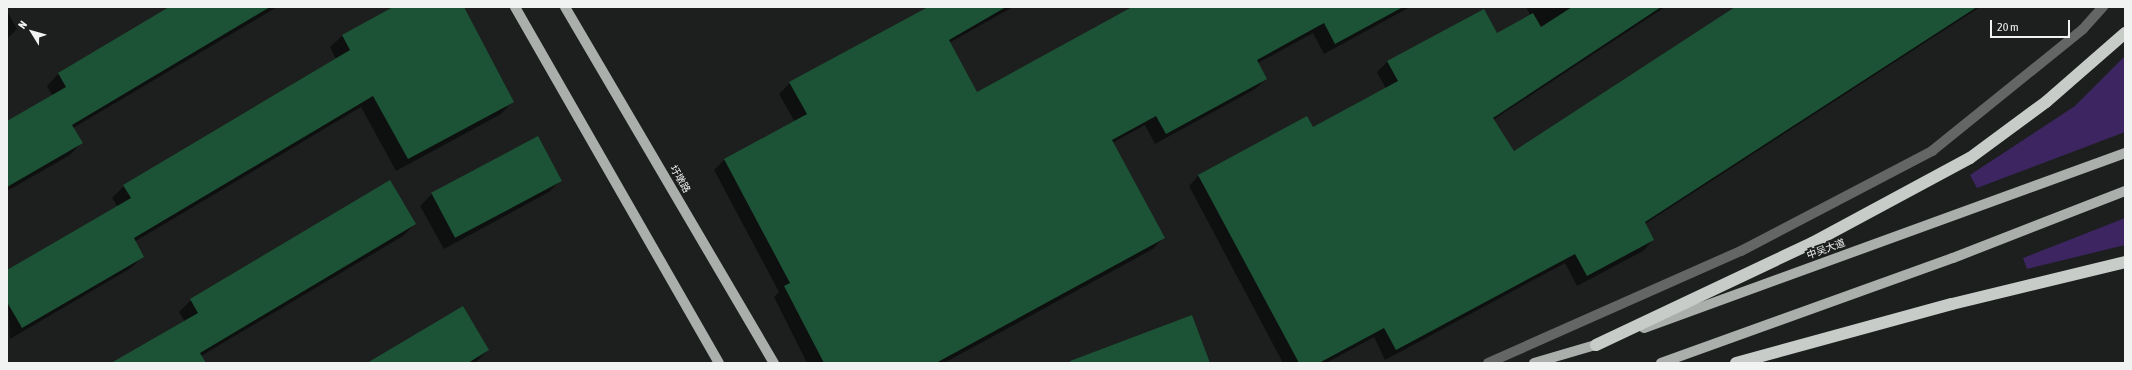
<!DOCTYPE html>
<meta charset="utf-8">
<style>
body{margin:0}
#map{position:relative;width:2132px;height:370px;overflow:hidden;background:#1c1f1d;font-family:"Asap Condensed","Noto Sans SC",sans-serif}
div>[style]{position:absolute}
.green>*{inset:0;background:#3c2561}
.shadow>*{inset:0;background:#0007}
.building>*{inset:0;background:#1c5336;transform-origin:0 0}
.minor>*{height:10px;margin:-5px;padding:0 5px;transform-origin:5px;border-radius:5px;background:#646665}
.major>*{height:10px;margin:-5px;padding:0 5px;transform-origin:5px;border-radius:5px;background:#abafac}
.highway>*{height:12px;margin:-6px;padding:0 6px;transform-origin:6px;border-radius:6px;background:#c7ccc9}
span{translate:-50% -50%;white-space:nowrap;text-align:center;line-height:1.15;-webkit-text-stroke:4px #1c1f1d;paint-order:stroke}
.street-label{font-size:10px;color:#f0f3f1}
.frame{position:absolute;inset:0;border:8px solid #f0f3f1;pointer-events:none}
.north{position:absolute;left:12px;top:12px;width:40px;height:40px;-webkit-text-stroke:3px #1c1f1d;paint-order:stroke;rotate:307deg;font-size:11px;font-weight:700;line-height:16px;text-align:center;color:#f0f3f1}
.north::after{content:'';display:block;margin:auto;width:14px;height:18px;background:#f0f3f1;clip-path:polygon(50% 0,100% 100%,50% 72%,0 100%)}
.scale{position:absolute;left:1990px;top:20px;width:80px;height:18px;box-sizing:border-box;border:2px solid #f0f3f1;border-top:0;padding-left:5px;font-size:12px;line-height:14px;white-space:nowrap;color:#f0f3f1;-webkit-text-stroke:3px #1c1f1d;paint-order:stroke}
</style>
<div id="map">
<div class="green">
<i style="clip-path:polygon(2125px 56px,2125px 132px,1977px 188px,1970px 175px,2075px 106px)"></i>
<i style="clip-path:polygon(2125px 218px,2125px 245px,2027px 269px,2023px 258px)"></i>
</div>
<div class="shadow">
<i style="clip-path:polygon(171px 7px,277px 7px,73px 128px,81px 143px,70px 155px,7px 191px,7px 123px,53px 96px,47px 86px,58px 74px)"></i>
<i style="clip-path:polygon(395px 7px,462px 7px,512px 102px,501px 114px,396px 171px,361px 107px,134px 242px,143px 256px,131px 268px,10px 339px,7px 271px,118px 207px,112px 198px,124px 186px,336px 59px,330px 47px,342px 36px)"></i>
<i style="clip-path:polygon(930px 7px,1013px 7px,949px 43px,976px 93px,1134px 7px,1410px 7px,1324px 54px,1313px 33px,1258px 63px,1266px 79px,1255px 89px,1155px 144px,1145px 125px,1112px 143px,1163px 238px,1153px 249px,944px 363px,807px 363px,774px 297px,779px 292px,714px 170px,725px 159px,795px 122px,779px 94px,790px 83px)"></i>
<i style="clip-path:polygon(1526px 7px,1665px 7px,1493px 120px,1514px 152px,1736px 7px,1980px 7px,1645px 224px,1653px 240px,1643px 251px,1577px 286px,1565px 263px,1385px 360px,1374px 337px,1326px 363px,1283px 363px,1189px 186px,1199px 175px,1312px 129px,1386px 89px,1377px 72px,1387px 62px,1484px 11px,1496px 34px,1531px 16px)"></i>
<i style="clip-path:polygon(7px 11px,17px 29px,7px 39px)"></i>
<i style="clip-path:polygon(560px 181px,549px 192px,444px 249px,420px 206px,432px 194px)"></i>
<i style="clip-path:polygon(415px 224px,403px 236px,201px 356px,204px 363px,113px 363px,185px 322px,179px 312px,191px 300px)"></i>
<i style="clip-path:polygon(488px 350px,475px 363px,369px 363px)"></i>
</div>
<div class="building">
<i style="clip-path:polygon(169px 7px,270px 7px,72px 125px,83px 143px,7px 187px,7px 121px,66px 87px,58px 73px)"></i>
<i style="clip-path:polygon(393px 7px,464px 7px,514px 102px,408px 159px,373px 96px,134px 238px,144px 257px,22px 328px,7px 302px,7px 270px,131px 198px,123px 185px,350px 50px,342px 35px)"></i>
<i style="clip-path:polygon(928px 7px,1006px 7px,949px 40px,977px 92px,1132px 7px,1403px 7px,1335px 44px,1324px 23px,1257px 60px,1267px 79px,1166px 134px,1156px 116px,1112px 140px,1165px 238px,936px 363px,824px 363px,784px 286px,790px 283px,724px 159px,807px 114px,789px 82px)"></i>
<i style="clip-path:polygon(1572px 7px,1661px 7px,1493px 118px,1514px 151px,1735px 7px,1977px 7px,1645px 222px,1654px 240px,1587px 276px,1575px 254px,1396px 350px,1384px 328px,1319px 363px,1299px 363px,1198px 175px,1307px 116px,1313px 127px,1398px 81px,1387px 61px,1484px 9px,1497px 33px,1533px 13px,1541px 27px)"></i>
<i style="left:538px;top:136px;width:51px;height:121px;rotate:62deg"></i>
<i style="clip-path:polygon(390px 180px,416px 224px,200px 353px,206px 363px,111px 363px,198px 313px,190px 299px)"></i>
<i style="clip-path:polygon(463px 306px,489px 350px,468px 363px,367px 363px)"></i>
<i style="clip-path:polygon(1192px 315px,1210px 363px,1071px 363px,1070px 361px)"></i>
</div>
<div class="minor">
<i style="left:1488px;top:363px;width:277px;rotate:-23.9deg"></i>
<i style="left:1741px;top:251px;width:216px;rotate:-27.6deg"></i>
<i style="left:1932px;top:151px;width:194px;rotate:-38.9deg"></i>
<i style="left:2083px;top:29px;width:30px;rotate:-48deg"></i>
</div>
<div class="major">
<i style="left:515px;top:7px;width:410px;rotate:60.2deg"></i>
<i style="left:565px;top:7px;width:413px;rotate:59.6deg"></i>
<i style="left:1644px;top:328px;width:512px;rotate:-19.99deg"></i>
<i style="left:1534px;top:363px;width:71px;rotate:-16.4deg"></i>
<i style="left:1661px;top:363px;width:310px;rotate:-19.8deg"></i>
<i style="left:1953px;top:258px;width:185px;rotate:-21.3deg"></i>
</div>
<div class="highway">
<i style="left:1596px;top:345px;width:239px;rotate:-25.3deg"></i>
<i style="left:1812px;top:243px;width:179px;rotate:-28.3deg"></i>
<i style="left:1970px;top:158px;width:94px;rotate:-36.4deg"></i>
<i style="left:2046px;top:102px;width:105px;rotate:-41.1deg"></i>
<i style="left:1736px;top:363px;width:224px;rotate:-15.3deg"></i>
<i style="left:1952px;top:304px;width:178px;rotate:-13.6deg"></i>
</div>
<div class="street-label">
<span style="left:680px;top:179px;rotate:60deg">圩墩路</span>
<span style="left:1826px;top:249px;rotate:-20deg">中吴大道</span>
</div>
<div class="frame"></div>
<div class="north">N</div>
<div class="scale">20 m</div>
</div>
